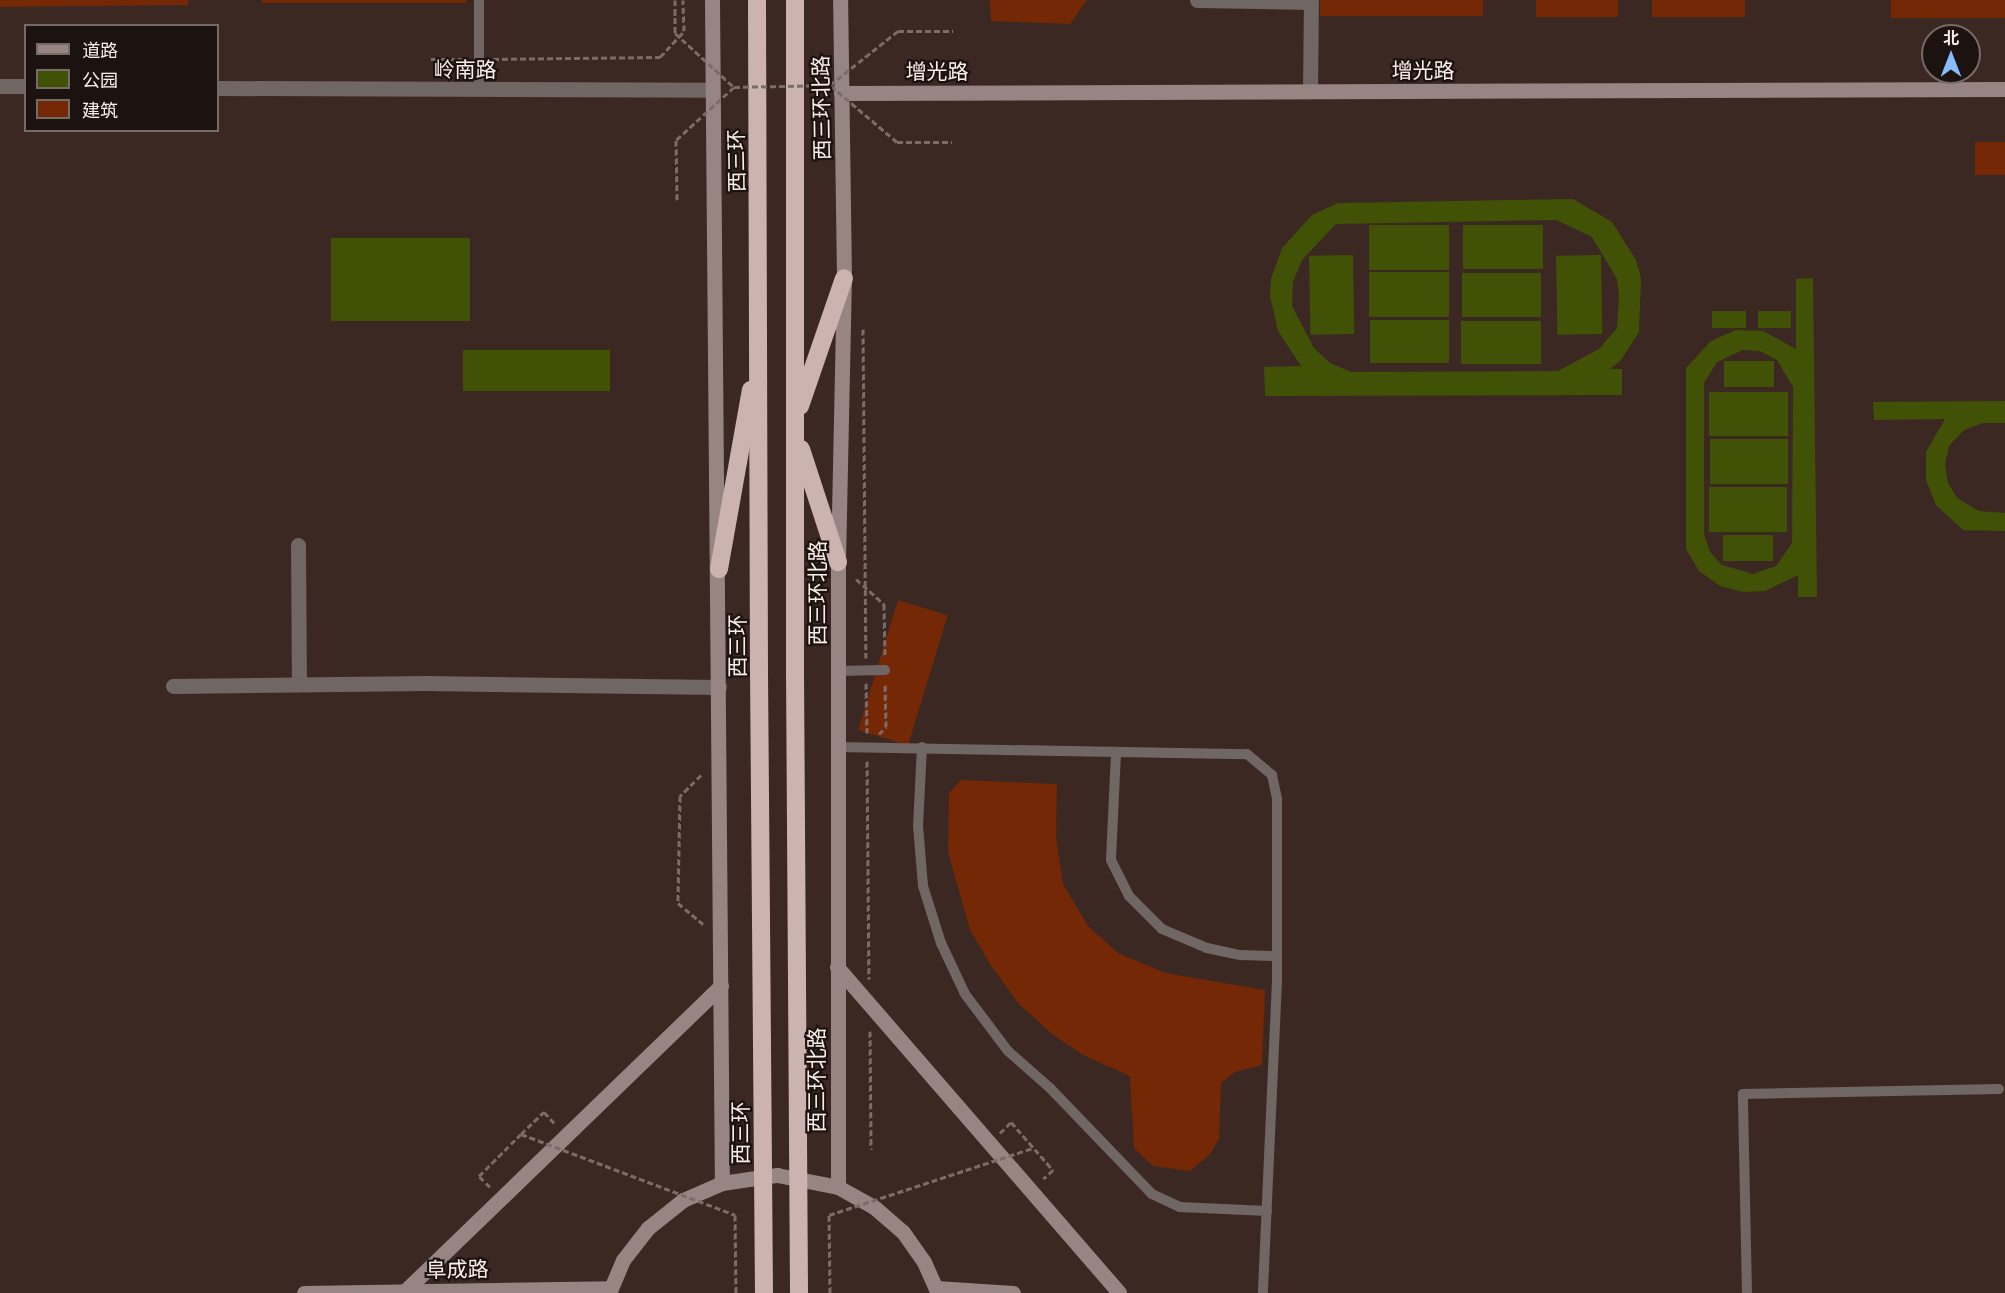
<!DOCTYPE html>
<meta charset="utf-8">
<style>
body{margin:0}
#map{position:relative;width:2005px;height:1293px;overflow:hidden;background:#3b2822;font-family:"Asap Condensed","Noto Sans SC",sans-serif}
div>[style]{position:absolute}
.green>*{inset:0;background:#415105;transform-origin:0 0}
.building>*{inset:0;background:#742806;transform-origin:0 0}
.path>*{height:3px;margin-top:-1.5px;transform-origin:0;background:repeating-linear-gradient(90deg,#7c6b66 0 6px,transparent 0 9px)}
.lane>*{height:10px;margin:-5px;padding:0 5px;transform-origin:5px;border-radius:5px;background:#706664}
.street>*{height:15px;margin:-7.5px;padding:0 7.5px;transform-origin:7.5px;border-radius:7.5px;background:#706664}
.secondary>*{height:15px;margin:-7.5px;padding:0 7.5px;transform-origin:7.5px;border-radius:7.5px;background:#968583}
.highway>*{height:18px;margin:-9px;padding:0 9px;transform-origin:9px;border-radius:9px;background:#cdb3af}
.path-bridge>*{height:3px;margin-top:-1.5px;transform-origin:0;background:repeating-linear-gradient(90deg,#7c6b66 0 6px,transparent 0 9px)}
.highway-bridge>*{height:18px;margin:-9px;padding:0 9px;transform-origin:9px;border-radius:9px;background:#cdb3af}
span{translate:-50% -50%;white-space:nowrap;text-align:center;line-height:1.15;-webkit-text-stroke:4.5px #1c1311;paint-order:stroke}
.street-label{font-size:21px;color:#faeee9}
.legend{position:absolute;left:24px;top:24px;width:195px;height:108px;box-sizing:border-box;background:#1c1311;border:2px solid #756b67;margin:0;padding:8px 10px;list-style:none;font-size:18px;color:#faeee9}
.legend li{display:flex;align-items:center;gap:12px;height:30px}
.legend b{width:30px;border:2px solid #756b67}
.north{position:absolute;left:1921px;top:24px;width:60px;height:60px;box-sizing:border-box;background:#1c1311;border:2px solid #756b67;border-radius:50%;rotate:0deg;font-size:16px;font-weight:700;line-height:24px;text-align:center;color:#faeee9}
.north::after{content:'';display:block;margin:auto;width:21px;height:27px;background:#88bafc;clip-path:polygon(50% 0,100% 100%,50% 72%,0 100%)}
</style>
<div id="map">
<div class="green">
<i style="clip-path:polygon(evenodd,1573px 199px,1612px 222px,1636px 260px,1641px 278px,1639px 332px,1621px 360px,1610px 369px,1622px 369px,1622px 395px,1265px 396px,1264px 367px,1301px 366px,1278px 331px,1270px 296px,1271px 279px,1282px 248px,1312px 215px,1338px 203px,1573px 199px,1556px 220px,1592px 237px,1617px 279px,1619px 297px,1617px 328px,1599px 349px,1558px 371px,1351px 372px,1330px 363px,1314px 348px,1292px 306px,1293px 282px,1302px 260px,1336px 224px,1556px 220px)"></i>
<i style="left:1369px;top:225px;width:80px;height:45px"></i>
<i style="left:1543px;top:225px;width:44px;height:80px;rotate:90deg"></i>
<i style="left:331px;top:238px;width:139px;height:83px"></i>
<i style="left:1353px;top:255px;width:79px;height:44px;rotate:89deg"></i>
<i style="left:1601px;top:255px;width:79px;height:45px;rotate:89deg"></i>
<i style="left:1369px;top:272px;width:80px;height:45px"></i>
<i style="left:1541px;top:273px;width:44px;height:79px;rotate:90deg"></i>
<i style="clip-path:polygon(evenodd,1813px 278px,1817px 597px,1798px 597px,1798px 575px,1765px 591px,1743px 592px,1720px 586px,1699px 571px,1686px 549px,1686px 368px,1711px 341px,1736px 330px,1763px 331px,1796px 349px,1796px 279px,1813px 278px,1743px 350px,1760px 351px,1777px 360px,1793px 387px,1792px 543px,1776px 566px,1753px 574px,1722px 565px,1710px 552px,1704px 534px,1704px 383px,1717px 362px,1743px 350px)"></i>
<i style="left:1712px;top:311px;width:34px;height:17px"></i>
<i style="left:1758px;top:311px;width:33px;height:17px"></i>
<i style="left:1449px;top:320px;width:43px;height:79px;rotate:90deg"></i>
<i style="left:1541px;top:321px;width:43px;height:80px;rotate:90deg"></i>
<i style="left:463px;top:350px;width:147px;height:41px"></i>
<i style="left:1724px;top:361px;width:50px;height:26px"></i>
<i style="left:1709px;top:392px;width:79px;height:44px"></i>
<i style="clip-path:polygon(2005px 401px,2005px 423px,1983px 423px,1964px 430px,1949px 446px,1945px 464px,1948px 483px,1957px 498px,1979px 511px,2005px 513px,2005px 531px,1963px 530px,1936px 505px,1926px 480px,1926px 452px,1945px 419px,1874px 420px,1873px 402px)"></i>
<i style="left:1710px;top:439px;width:78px;height:45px"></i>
<i style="left:1709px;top:487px;width:78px;height:45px"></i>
<i style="left:1723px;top:535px;width:50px;height:26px"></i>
</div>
<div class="building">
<i style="clip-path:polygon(0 0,188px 0,188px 5px,0 7px)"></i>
<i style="left:262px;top:0;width:204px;height:3px"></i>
<i style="clip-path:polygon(990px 0,1087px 0,1070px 24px,991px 21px)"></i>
<i style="left:1320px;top:0;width:163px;height:16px"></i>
<i style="left:1536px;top:0;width:82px;height:17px"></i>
<i style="left:1652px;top:0;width:93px;height:17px"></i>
<i style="left:1891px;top:0;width:114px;height:18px"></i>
<i style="left:1975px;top:142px;width:30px;height:33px"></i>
<i style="left:898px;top:600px;width:52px;height:136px;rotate:17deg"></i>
<i style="clip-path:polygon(961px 780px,1057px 784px,1056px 837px,1063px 884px,1088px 926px,1118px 953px,1165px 973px,1265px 990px,1262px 1065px,1235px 1072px,1221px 1083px,1219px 1139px,1210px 1154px,1190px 1171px,1153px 1166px,1134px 1148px,1130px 1076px,1083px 1055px,1052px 1034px,1018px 1003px,990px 964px,970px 930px,948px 852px,949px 793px)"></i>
</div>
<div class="path">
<i style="left:675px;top:0;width:33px;rotate:90deg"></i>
<i style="left:898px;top:31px;width:55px"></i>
<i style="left:431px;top:59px;width:34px"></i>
<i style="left:493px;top:59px;width:167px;rotate:-0.7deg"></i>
<i style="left:660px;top:57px;width:35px;rotate:-47deg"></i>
<i style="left:684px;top:31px;width:31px;rotate:-92deg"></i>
<i style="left:676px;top:140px;width:60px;rotate:89deg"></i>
<i style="left:897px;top:142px;width:55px"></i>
<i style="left:863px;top:329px;width:329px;rotate:89.5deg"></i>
<i style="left:856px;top:579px;width:38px;rotate:42deg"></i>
<i style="left:884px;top:604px;width:52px;rotate:88.9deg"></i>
<i style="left:866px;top:683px;width:50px;rotate:88.9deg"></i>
<i style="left:879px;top:734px;width:10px;rotate:-45deg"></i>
<i style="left:886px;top:727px;width:44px;rotate:-91.3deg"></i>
<i style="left:867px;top:761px;width:218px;rotate:89.5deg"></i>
<i style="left:701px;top:775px;width:30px;rotate:135deg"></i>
<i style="left:680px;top:796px;width:107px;rotate:91.1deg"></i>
<i style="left:678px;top:903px;width:34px;rotate:40deg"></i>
<i style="left:870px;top:1031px;width:118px;rotate:89.5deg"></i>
<i style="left:1000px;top:1133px;width:16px;rotate:-45deg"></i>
<i style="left:1011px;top:1122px;width:64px;rotate:48.8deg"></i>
<i style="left:1053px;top:1170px;width:13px;rotate:138deg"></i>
<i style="left:490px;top:1187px;width:16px;rotate:-135deg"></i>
<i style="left:479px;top:1176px;width:59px;rotate:-45deg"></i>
<i style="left:521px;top:1134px;width:32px;rotate:-44deg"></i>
<i style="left:544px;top:1112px;width:16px;rotate:47deg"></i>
</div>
<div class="lane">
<i style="left:479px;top:90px;width:90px;rotate:-90deg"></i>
<i style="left:837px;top:671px;width:48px;rotate:-1.2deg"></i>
<i style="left:837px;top:747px;width:410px;rotate:1deg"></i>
<i style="left:1247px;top:754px;width:33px;rotate:40deg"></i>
<i style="left:1272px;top:775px;width:25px;rotate:78deg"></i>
<i style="left:1277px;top:799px;width:182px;rotate:90deg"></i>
<i style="left:1277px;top:981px;width:312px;rotate:92.6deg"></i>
<i style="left:922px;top:747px;width:79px;rotate:92.9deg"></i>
<i style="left:918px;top:826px;width:60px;rotate:85.2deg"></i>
<i style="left:923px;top:886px;width:60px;rotate:72.5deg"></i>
<i style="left:941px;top:943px;width:56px;rotate:64.8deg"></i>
<i style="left:965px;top:994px;width:71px;rotate:53deg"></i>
<i style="left:1008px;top:1051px;width:56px;rotate:41.4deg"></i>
<i style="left:1050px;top:1088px;width:147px;rotate:46.1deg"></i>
<i style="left:1152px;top:1194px;width:31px;rotate:25deg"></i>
<i style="left:1180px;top:1207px;width:87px;rotate:2.6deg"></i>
<i style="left:1116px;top:753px;width:107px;rotate:92.7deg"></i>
<i style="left:1111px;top:860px;width:40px;rotate:63.4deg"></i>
<i style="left:1129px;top:896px;width:47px;rotate:45deg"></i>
<i style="left:1162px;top:929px;width:49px;rotate:22.9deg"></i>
<i style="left:1207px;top:948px;width:35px;rotate:12deg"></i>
<i style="left:1241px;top:955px;width:36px;rotate:2deg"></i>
<i style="left:1747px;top:1293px;width:199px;rotate:-91.2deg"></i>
<i style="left:1743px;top:1094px;width:256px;rotate:-1.1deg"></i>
</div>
<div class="street">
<i style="left:1197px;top:0;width:114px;rotate:1deg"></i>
<i style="left:0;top:86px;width:26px"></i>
<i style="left:218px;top:88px;width:494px;rotate:0.2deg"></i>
<i style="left:1310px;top:91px;width:91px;rotate:-89.4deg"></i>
<i style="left:298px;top:545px;width:139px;rotate:89.6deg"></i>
<i style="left:173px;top:686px;width:253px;rotate:-0.7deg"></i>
<i style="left:426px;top:683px;width:293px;rotate:0.8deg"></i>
</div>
<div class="secondary">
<i style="left:712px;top:0;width:1183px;rotate:89.52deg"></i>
<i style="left:841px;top:93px;width:1164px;rotate:-0.2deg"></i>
<i style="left:837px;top:967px;width:431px;rotate:49.1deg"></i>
<i style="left:838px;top:1187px;width:625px;rotate:-90deg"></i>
<i style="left:838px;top:562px;width:284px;rotate:-88.8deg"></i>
<i style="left:844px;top:278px;width:278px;rotate:-90.8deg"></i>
<i style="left:936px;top:1288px;width:77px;rotate:3.7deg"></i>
<i style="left:406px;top:1290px;width:438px;rotate:-44deg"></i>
<i style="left:304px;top:1293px;width:307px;rotate:-0.9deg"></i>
<i style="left:609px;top:1293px;width:36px;rotate:-67deg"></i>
<i style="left:623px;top:1260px;width:41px;rotate:-52deg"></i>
<i style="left:648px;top:1228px;width:45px;rotate:-38.7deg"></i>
<i style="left:683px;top:1200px;width:43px;rotate:-23.6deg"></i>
<i style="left:722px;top:1183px;width:56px;rotate:-8.3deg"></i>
<i style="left:777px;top:1175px;width:62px;rotate:11.1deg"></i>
<i style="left:838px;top:1187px;width:41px;rotate:29.1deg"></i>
<i style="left:874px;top:1207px;width:38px;rotate:41deg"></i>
<i style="left:903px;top:1232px;width:37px;rotate:55deg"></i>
<i style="left:924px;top:1262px;width:34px;rotate:66deg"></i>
</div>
<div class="highway">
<i style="left:757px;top:0;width:672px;rotate:89.83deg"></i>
<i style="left:800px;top:406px;width:135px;rotate:-71deg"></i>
<i style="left:801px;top:449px;width:119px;rotate:71.9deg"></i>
<i style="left:719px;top:569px;width:182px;rotate:-79.9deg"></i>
<i style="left:795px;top:671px;width:671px;rotate:-90deg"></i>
</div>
<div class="path-bridge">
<i style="left:675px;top:33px;width:80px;rotate:42.5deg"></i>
<i style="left:734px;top:87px;width:79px;rotate:137.6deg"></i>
<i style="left:734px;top:87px;width:96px;rotate:-1.2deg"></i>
<i style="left:897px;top:142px;width:88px;rotate:-139.6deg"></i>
<i style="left:830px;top:85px;width:87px;rotate:-38.5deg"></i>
<i style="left:521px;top:1134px;width:229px;rotate:20.7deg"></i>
<i style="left:735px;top:1215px;width:78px;rotate:89.3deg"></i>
<i style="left:830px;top:1293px;width:78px;rotate:-90.7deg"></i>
<i style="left:829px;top:1215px;width:215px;rotate:-18.2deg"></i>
</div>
<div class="highway-bridge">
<i style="left:795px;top:671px;width:622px;rotate:89.63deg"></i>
<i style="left:759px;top:672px;width:621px;rotate:89.54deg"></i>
</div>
<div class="street-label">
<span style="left:465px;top:69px">岭南路</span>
<span style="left:1423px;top:70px">增光路</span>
<span style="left:937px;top:71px">增光路</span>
<span style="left:821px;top:108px;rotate:-91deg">西三环北路</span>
<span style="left:736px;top:161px;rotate:-91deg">西三环</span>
<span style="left:817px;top:593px;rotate:-90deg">西三环北路</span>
<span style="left:737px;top:646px;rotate:-90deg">西三环</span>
<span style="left:816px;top:1080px;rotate:-90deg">西三环北路</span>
<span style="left:740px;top:1133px;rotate:-90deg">西三环</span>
<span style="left:457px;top:1269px;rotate:-1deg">阜成路</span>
</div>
<ul class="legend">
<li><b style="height:8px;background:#968583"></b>道路</li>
<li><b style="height:16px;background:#415105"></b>公园</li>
<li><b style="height:16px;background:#742806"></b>建筑</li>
</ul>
<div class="north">北</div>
</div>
